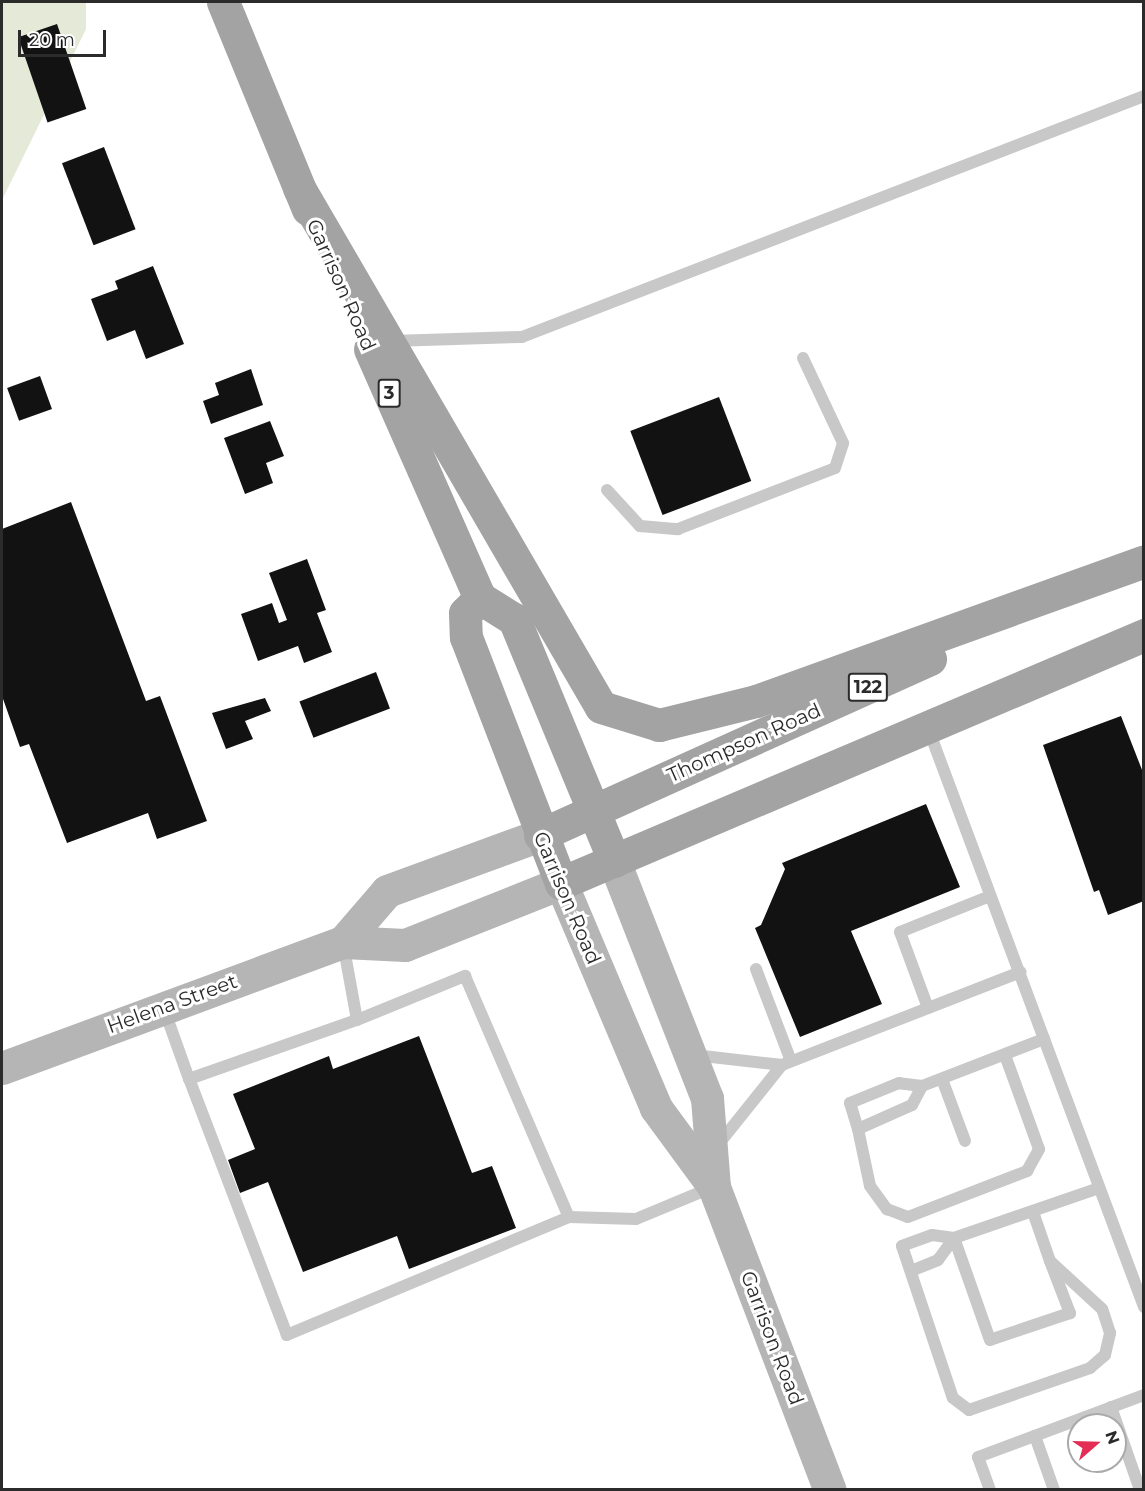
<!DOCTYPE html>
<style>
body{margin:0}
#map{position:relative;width:1145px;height:1491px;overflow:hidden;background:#fff;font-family:Montserrat,sans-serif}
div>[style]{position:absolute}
.green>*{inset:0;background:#e4e9d8}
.building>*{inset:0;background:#121212;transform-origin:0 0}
.lane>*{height:12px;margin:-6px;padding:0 6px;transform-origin:6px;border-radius:6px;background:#c8c8c8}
.secondary>*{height:33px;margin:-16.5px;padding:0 16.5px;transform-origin:16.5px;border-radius:16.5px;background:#b5b5b5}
.primary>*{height:33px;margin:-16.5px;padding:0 16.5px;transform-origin:16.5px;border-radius:16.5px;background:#a3a3a3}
span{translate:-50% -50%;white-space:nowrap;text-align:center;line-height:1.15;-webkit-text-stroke:6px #fff;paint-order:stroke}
.shield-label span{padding:2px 4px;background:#fff;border:2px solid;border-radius:4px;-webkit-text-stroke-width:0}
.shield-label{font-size:18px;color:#2b2b2b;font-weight:700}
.street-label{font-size:20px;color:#2b2b2b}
.frame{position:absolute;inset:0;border:3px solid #2b2b2b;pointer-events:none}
.north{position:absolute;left:1067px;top:1413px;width:60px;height:60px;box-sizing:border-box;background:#fff;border:2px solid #aaa;border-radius:50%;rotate:70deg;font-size:16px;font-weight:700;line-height:24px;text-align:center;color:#2b2b2b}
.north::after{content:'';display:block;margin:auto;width:21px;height:27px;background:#e32d55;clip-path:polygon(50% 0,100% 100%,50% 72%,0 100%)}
.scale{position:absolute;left:18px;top:30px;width:88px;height:27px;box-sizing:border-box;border:3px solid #2b2b2b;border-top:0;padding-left:8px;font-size:18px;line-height:21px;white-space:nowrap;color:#2b2b2b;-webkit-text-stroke:4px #fff;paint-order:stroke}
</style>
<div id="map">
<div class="green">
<i style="clip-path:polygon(2px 2px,86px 2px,86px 29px,2px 200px)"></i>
</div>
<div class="building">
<i style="left:57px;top:24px;width:90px;height:41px;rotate:71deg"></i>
<i style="left:104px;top:147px;width:88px;height:45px;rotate:69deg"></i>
<i style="clip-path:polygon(153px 266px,184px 344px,146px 359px,135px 330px,107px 341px,91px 299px,118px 289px,115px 281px)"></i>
<i style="clip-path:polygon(251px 369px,263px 405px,211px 424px,203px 401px,219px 395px,215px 383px)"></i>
<i style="left:40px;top:376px;width:35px;height:35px;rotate:70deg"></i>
<i style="left:719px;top:397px;width:90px;height:95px;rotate:69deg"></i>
<i style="clip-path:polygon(270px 421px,284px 456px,266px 463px,273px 483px,245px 494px,224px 438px)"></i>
<i style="clip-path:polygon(71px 502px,146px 701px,160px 696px,207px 821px,157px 839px,148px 813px,67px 843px,29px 744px,20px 747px,2px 696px,2px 529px)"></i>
<i style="clip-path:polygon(307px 559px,326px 610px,317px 613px,332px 652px,304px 663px,298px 646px,258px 661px,241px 614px,272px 603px,279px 623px,287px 620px,269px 573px)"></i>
<i style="left:376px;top:672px;width:39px;height:82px;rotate:69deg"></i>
<i style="clip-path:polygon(265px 698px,271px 711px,245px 721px,253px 739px,226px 749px,212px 713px)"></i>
<i style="clip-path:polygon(1121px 716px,1144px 775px,1144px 901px,1108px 915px,1099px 890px,1094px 892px,1043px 745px)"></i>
<i style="clip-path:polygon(926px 804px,960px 887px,851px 931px,882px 1004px,800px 1037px,755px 928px,761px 925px,785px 869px,782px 863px)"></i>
<i style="clip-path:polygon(419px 1036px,472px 1173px,492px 1166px,516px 1228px,409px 1269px,397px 1236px,303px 1272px,268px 1182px,240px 1193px,228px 1160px,255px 1149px,233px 1094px,329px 1056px,333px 1069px)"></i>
</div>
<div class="lane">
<i style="left:392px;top:341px;width:130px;rotate:-1.8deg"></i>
<i style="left:522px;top:337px;width:667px;rotate:-21.18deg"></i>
<i style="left:607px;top:490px;width:49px;rotate:47.5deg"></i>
<i style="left:640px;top:526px;width:38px;rotate:5deg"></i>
<i style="left:678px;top:529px;width:168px;rotate:-21.2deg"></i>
<i style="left:835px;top:468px;width:26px;rotate:-72deg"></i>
<i style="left:843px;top:443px;width:94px;rotate:-115.2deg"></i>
<i style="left:928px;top:728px;width:618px;rotate:69.54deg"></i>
<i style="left:343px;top:943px;width:78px;rotate:79.7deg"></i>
<i style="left:357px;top:1020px;width:117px;rotate:-22.2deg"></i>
<i style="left:465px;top:976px;width:262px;rotate:66.7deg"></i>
<i style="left:569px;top:1217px;width:306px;rotate:157.3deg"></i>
<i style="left:287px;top:1335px;width:274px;rotate:-110.9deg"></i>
<i style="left:189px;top:1079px;width:178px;rotate:-19.4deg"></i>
<i style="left:756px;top:969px;width:98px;rotate:69.2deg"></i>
<i style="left:928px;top:1008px;width:81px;rotate:-110.2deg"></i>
<i style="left:900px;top:932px;width:97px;rotate:-21.8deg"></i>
<i style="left:164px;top:1009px;width:74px;rotate:70.3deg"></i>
<i style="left:694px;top:1055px;width:89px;rotate:6.5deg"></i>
<i style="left:782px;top:1065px;width:256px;rotate:-21.3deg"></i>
<i style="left:942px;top:1079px;width:66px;rotate:69.6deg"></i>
<i style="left:922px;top:1086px;width:23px;rotate:-173deg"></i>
<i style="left:899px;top:1083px;width:53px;rotate:157.8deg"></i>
<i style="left:850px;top:1103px;width:27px;rotate:73deg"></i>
<i style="left:858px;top:1129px;width:59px;rotate:-24deg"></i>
<i style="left:912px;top:1105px;width:21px;rotate:-62deg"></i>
<i style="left:922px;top:1086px;width:131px;rotate:-21.1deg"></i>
<i style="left:858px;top:1129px;width:58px;rotate:78.1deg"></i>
<i style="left:870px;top:1186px;width:29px;rotate:54deg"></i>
<i style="left:887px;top:1209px;width:22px;rotate:21deg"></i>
<i style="left:908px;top:1217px;width:128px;rotate:-21.1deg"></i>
<i style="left:1027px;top:1171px;width:25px;rotate:-61deg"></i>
<i style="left:1039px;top:1149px;width:100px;rotate:-109.9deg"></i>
<i style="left:717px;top:1146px;width:104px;rotate:-51.3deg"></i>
<i style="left:1033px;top:1212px;width:52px;rotate:70.9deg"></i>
<i style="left:1050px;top:1261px;width:56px;rotate:69deg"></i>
<i style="left:1070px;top:1313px;width:84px;rotate:161.4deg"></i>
<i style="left:990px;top:1340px;width:108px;rotate:-109.4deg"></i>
<i style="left:954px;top:1238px;width:22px;rotate:-172deg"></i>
<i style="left:932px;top:1235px;width:32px;rotate:160deg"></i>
<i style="left:902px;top:1246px;width:160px;rotate:71.5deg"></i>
<i style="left:953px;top:1398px;width:20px;rotate:37deg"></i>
<i style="left:969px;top:1410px;width:128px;rotate:-19.1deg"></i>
<i style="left:1090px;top:1368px;width:20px;rotate:-41deg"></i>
<i style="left:1105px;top:1355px;width:23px;rotate:-77deg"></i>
<i style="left:1110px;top:1333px;width:25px;rotate:-108deg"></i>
<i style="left:1102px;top:1309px;width:71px;rotate:-137.3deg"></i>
<i style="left:569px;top:1217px;width:67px;rotate:1.7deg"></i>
<i style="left:636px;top:1219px;width:83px;rotate:-22.6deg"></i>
<i style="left:911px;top:1271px;width:29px;rotate:-22deg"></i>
<i style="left:938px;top:1260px;width:27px;rotate:-54deg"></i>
<i style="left:954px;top:1238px;width:153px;rotate:-19deg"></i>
<i style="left:1111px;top:1407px;width:88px;rotate:70.7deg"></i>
<i style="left:1035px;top:1436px;width:57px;rotate:70.6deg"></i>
<i style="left:990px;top:1490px;width:35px;rotate:-110deg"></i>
<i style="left:978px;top:1457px;width:177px;rotate:-20.5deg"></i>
</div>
<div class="secondary">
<i style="left:614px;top:861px;width:255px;rotate:68.6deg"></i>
<i style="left:707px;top:1098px;width:89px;rotate:85.5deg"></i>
<i style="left:343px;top:942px;width:67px;rotate:-49.2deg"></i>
<i style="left:387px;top:891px;width:163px;rotate:-20.1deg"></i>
<i style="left:2px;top:1068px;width:364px;rotate:-20.3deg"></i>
<i style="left:343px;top:942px;width:62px;rotate:2.8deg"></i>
<i style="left:405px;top:945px;width:168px;rotate:-21.7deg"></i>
<i style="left:561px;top:883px;width:244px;rotate:67.1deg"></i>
<i style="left:656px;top:1108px;width:98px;rotate:53.7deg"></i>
<i style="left:714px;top:1187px;width:324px;rotate:69.1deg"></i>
</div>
<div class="primary">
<i style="left:223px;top:2px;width:224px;rotate:67.7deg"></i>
<i style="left:299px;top:188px;width:600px;rotate:59.81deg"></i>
<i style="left:601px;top:707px;width:61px;rotate:17.2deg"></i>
<i style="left:659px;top:725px;width:100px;rotate:-13.9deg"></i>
<i style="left:756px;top:701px;width:412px;rotate:-19.8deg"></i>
<i style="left:370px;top:349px;width:272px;rotate:66.2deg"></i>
<i style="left:480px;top:598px;width:40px;rotate:32deg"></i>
<i style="left:514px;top:619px;width:262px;rotate:67.5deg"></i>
<i style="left:480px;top:598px;width:21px;rotate:135deg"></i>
<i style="left:465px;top:613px;width:24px;rotate:88deg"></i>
<i style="left:466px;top:637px;width:264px;rotate:68.9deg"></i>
<i style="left:561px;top:883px;width:634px;rotate:-23.04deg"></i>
<i style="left:540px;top:835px;width:428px;rotate:-24.3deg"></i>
</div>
<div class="shield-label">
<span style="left:389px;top:393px">3</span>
<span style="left:868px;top:687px">122</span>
</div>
<div class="street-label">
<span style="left:341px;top:285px;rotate:66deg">Garrison Road</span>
<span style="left:744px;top:743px;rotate:-24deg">Thompson Road</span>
<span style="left:567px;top:898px;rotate:67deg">Garrison Road</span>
<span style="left:172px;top:1004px;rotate:-20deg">Helena Street</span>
<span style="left:772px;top:1338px;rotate:69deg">Garrison Road</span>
</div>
<div class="frame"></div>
<div class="north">N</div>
<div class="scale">20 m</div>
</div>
